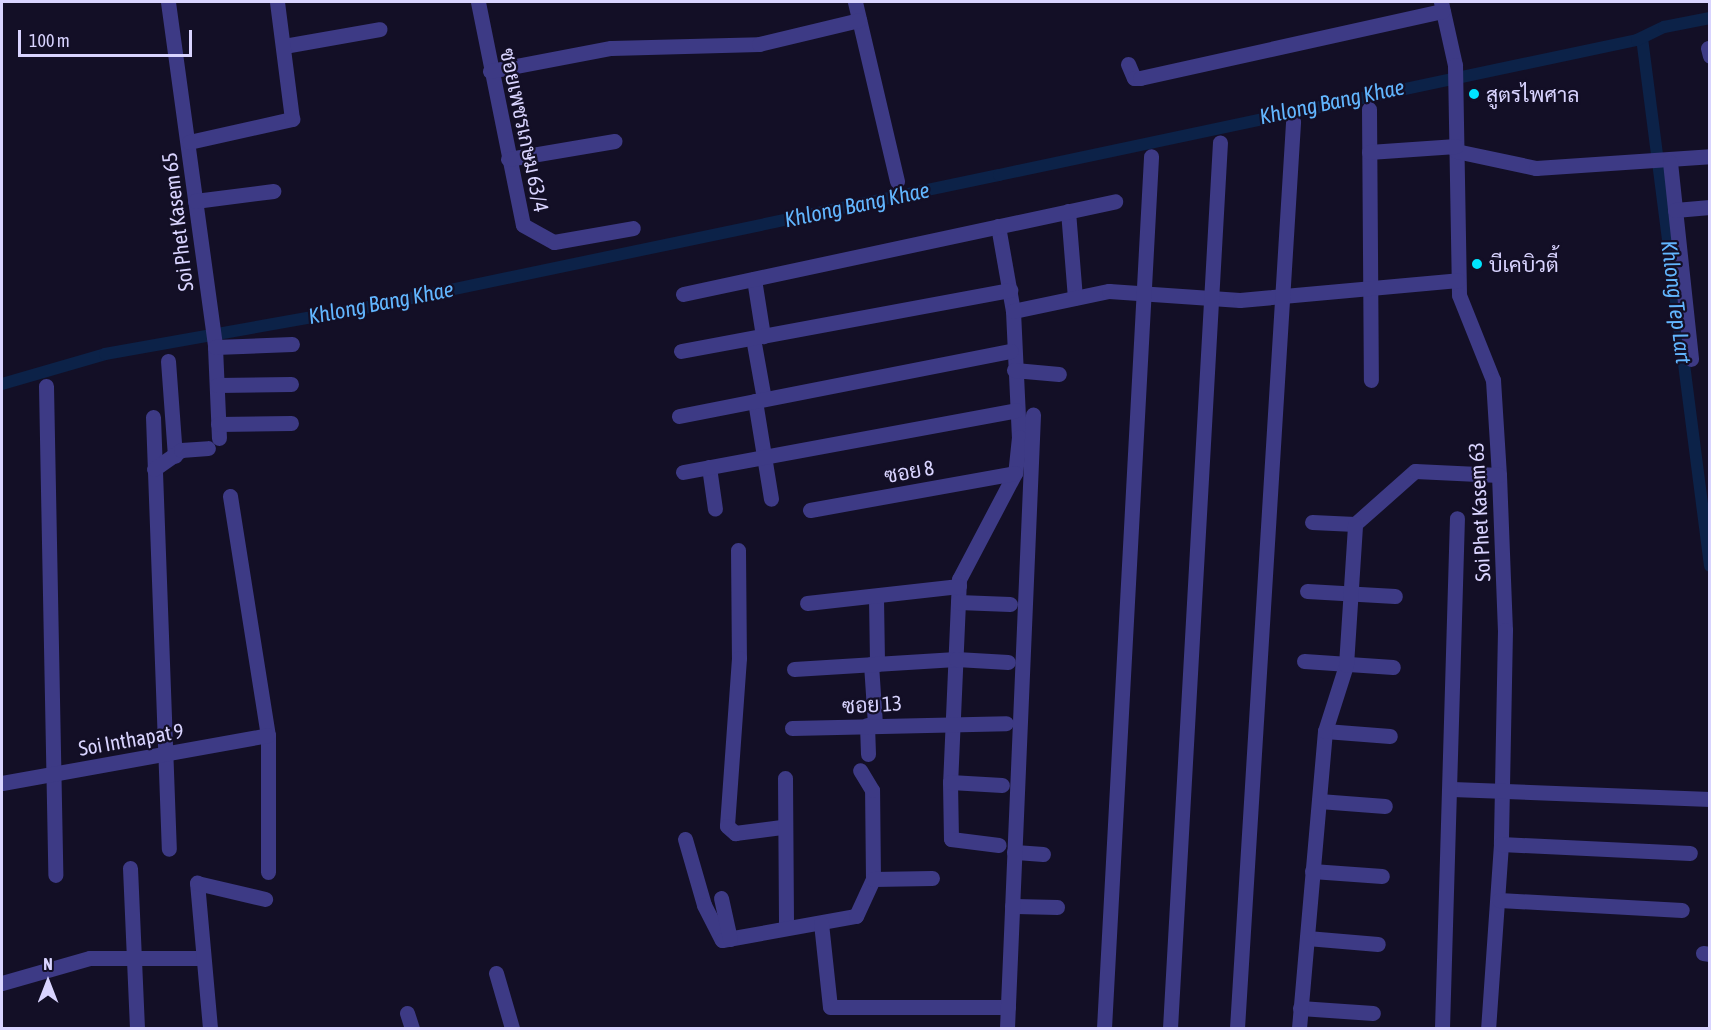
<!DOCTYPE html>
<meta charset="utf-8">
<style>
body{margin:0}
#map{position:relative;width:1711px;height:1030px;overflow:hidden;background:#130f26;font-family:"Asap Condensed",Sarabun,sans-serif}
div>[style]{position:absolute}
.canal>*{height:12px;margin:-6px;padding:0 6px;transform-origin:6px;border-radius:6px;background:#0c2248}
.minor>*{height:15px;margin:-7.5px;padding:0 7.5px;transform-origin:7.5px;border-radius:7.5px;background:#3d3a85}
.dots>*{width:16px;height:16px;translate:-50% -50%;box-sizing:border-box;border:3px solid #130f26;border-radius:50%}
span{translate:-50% -50%;white-space:nowrap;text-align:center;line-height:1.15;-webkit-text-stroke:4.5px #130f26;paint-order:stroke}
.poi-label{font-size:21px;color:#d9d4ff}
.left{translate:0 -50%;text-align:left}
.street-label{font-size:21px;color:#d9d4ff}
.water-label{font-size:22px;color:#62b6ff;font-style:italic}
.frame{position:absolute;inset:0;border:3px solid #d9d4ff;pointer-events:none}
.north{position:absolute;left:18px;top:952px;width:60px;height:60px;-webkit-text-stroke:4px #130f26;paint-order:stroke;rotate:0deg;font-size:16px;font-weight:700;line-height:24px;text-align:center;color:#d9d4ff}
.north::after{content:'';display:block;margin:auto;width:21px;height:27px;background:#d9d4ff;clip-path:polygon(50% 0,100% 100%,50% 72%,0 100%)}
.scale{position:absolute;left:18px;top:30px;width:174px;height:27px;box-sizing:border-box;border:3px solid #d9d4ff;border-top:0;padding-left:8px;font-size:18px;line-height:21px;white-space:nowrap;color:#d9d4ff;-webkit-text-stroke:4px #130f26;paint-order:stroke}
</style>
<div id="map">
<div class="canal">
<i style="left:1642px;top:38px;width:532px;rotate:82.66deg"></i>
<i style="left:2px;top:384px;width:107px;rotate:-16.2deg"></i>
<i style="left:105px;top:354px;width:268px;rotate:-10.1deg"></i>
<i style="left:369px;top:307px;width:644px;rotate:-11.83deg"></i>
<i style="left:999px;top:175px;width:652px;rotate:-11.95deg"></i>
<i style="left:1637px;top:40px;width:30px;rotate:-26deg"></i>
<i style="left:1664px;top:27px;width:47px;rotate:-11.1deg"></i>
</div>
<div class="minor">
<i style="left:168px;top:2px;width:348px;rotate:82.2deg"></i>
<i style="left:215px;top:347px;width:91px;rotate:87.5deg"></i>
<i style="left:478px;top:2px;width:227px;rotate:78.6deg"></i>
<i style="left:523px;top:225px;width:35px;rotate:29deg"></i>
<i style="left:554px;top:242px;width:80px;rotate:-10deg"></i>
<i style="left:855px;top:2px;width:184px;rotate:76.8deg"></i>
<i style="left:1441px;top:2px;width:65px;rotate:77.5deg"></i>
<i style="left:1455px;top:65px;width:230px;rotate:89deg"></i>
<i style="left:1459px;top:295px;width:92px;rotate:68.2deg"></i>
<i style="left:1493px;top:380px;width:95px;rotate:86.4deg"></i>
<i style="left:1499px;top:475px;width:155px;rotate:87.8deg"></i>
<i style="left:1505px;top:630px;width:214px;rotate:91.1deg"></i>
<i style="left:1501px;top:844px;width:184px;rotate:94deg"></i>
<i style="left:284px;top:46px;width:97px;rotate:-10deg"></i>
<i style="left:1708px;top:48px;width:8px;rotate:76deg"></i>
<i style="left:1128px;top:64px;width:15px;rotate:67deg"></i>
<i style="left:1134px;top:78px;width:6px"></i>
<i style="left:1140px;top:78px;width:310px;rotate:-12.5deg"></i>
<i style="left:490px;top:71px;width:123px;rotate:-10.8deg"></i>
<i style="left:611px;top:48px;width:148px;rotate:-1.5deg"></i>
<i style="left:759px;top:44px;width:103px;rotate:-13.5deg"></i>
<i style="left:1369px;top:109px;width:271px;rotate:89.6deg"></i>
<i style="left:189px;top:142px;width:106px;rotate:-12.6deg"></i>
<i style="left:292px;top:119px;width:118px;rotate:-97.3deg"></i>
<i style="left:1456px;top:151px;width:82px;rotate:12deg"></i>
<i style="left:1536px;top:168px;width:174px;rotate:-3.9deg"></i>
<i style="left:1369px;top:152px;width:87px;rotate:-3.9deg"></i>
<i style="left:508px;top:159px;width:108px;rotate:-9.6deg"></i>
<i style="left:1670px;top:162px;width:198px;rotate:83.9deg"></i>
<i style="left:195px;top:201px;width:79px;rotate:-7.3deg"></i>
<i style="left:1675px;top:210px;width:35px;rotate:-5deg"></i>
<i style="left:1068px;top:211px;width:87px;rotate:85.4deg"></i>
<i style="left:998px;top:226px;width:86px;rotate:80deg"></i>
<i style="left:1013px;top:311px;width:126px;rotate:87.3deg"></i>
<i style="left:1019px;top:437px;width:36px;rotate:96deg"></i>
<i style="left:1015px;top:473px;width:120px;rotate:117.8deg"></i>
<i style="left:959px;top:579px;width:203px;rotate:92.5deg"></i>
<i style="left:950px;top:782px;width:57px;rotate:89deg"></i>
<i style="left:951px;top:839px;width:48px;rotate:7.1deg"></i>
<i style="left:754px;top:279px;width:58px;rotate:81deg"></i>
<i style="left:683px;top:294px;width:442px;rotate:-12.1deg"></i>
<i style="left:1013px;top:311px;width:98px;rotate:-11.8deg"></i>
<i style="left:1109px;top:291px;width:131px;rotate:3.9deg"></i>
<i style="left:1240px;top:300px;width:219px;rotate:-5.2deg"></i>
<i style="left:753px;top:338px;width:62px;rotate:79.8deg"></i>
<i style="left:215px;top:347px;width:77px;rotate:-2.2deg"></i>
<i style="left:681px;top:351px;width:335px;rotate:-10.5deg"></i>
<i style="left:168px;top:361px;width:95px;rotate:85.8deg"></i>
<i style="left:1014px;top:370px;width:45px;rotate:5.1deg"></i>
<i style="left:217px;top:385px;width:74px;rotate:-0.8deg"></i>
<i style="left:46px;top:386px;width:489px;rotate:88.9deg"></i>
<i style="left:755px;top:401px;width:99px;rotate:80.7deg"></i>
<i style="left:679px;top:416px;width:338px;rotate:-11.1deg"></i>
<i style="left:153px;top:417px;width:432px;rotate:87.9deg"></i>
<i style="left:218px;top:424px;width:73px;rotate:-0.8deg"></i>
<i style="left:709px;top:467px;width:42px;rotate:81.9deg"></i>
<i style="left:154px;top:469px;width:33px;rotate:-35deg"></i>
<i style="left:181px;top:450px;width:27px;rotate:-4deg"></i>
<i style="left:683px;top:472px;width:339px;rotate:-10.5deg"></i>
<i style="left:230px;top:496px;width:242px;rotate:81deg"></i>
<i style="left:268px;top:735px;width:137px;rotate:90deg"></i>
<i style="left:810px;top:510px;width:208px;rotate:-10.2deg"></i>
<i style="left:1312px;top:522px;width:43px;rotate:2.7deg"></i>
<i style="left:1355px;top:524px;width:80px;rotate:-41.5deg"></i>
<i style="left:1415px;top:471px;width:84px;rotate:2.7deg"></i>
<i style="left:738px;top:550px;width:108px;rotate:89.5deg"></i>
<i style="left:739px;top:658px;width:168px;rotate:94.1deg"></i>
<i style="left:727px;top:826px;width:11px;rotate:41deg"></i>
<i style="left:735px;top:833px;width:47px;rotate:-7.3deg"></i>
<i style="left:1307px;top:591px;width:88px;rotate:3.3deg"></i>
<i style="left:876px;top:598px;width:66px;rotate:89.1deg"></i>
<i style="left:958px;top:602px;width:52px;rotate:2.2deg"></i>
<i style="left:807px;top:603px;width:153px;rotate:-6.4deg"></i>
<i style="left:1304px;top:661px;width:89px;rotate:3.9deg"></i>
<i style="left:871px;top:664px;width:61px;rotate:86.2deg"></i>
<i style="left:794px;top:669px;width:162px;rotate:-3.5deg"></i>
<i style="left:956px;top:659px;width:52px;rotate:3.3deg"></i>
<i style="left:867px;top:725px;width:29px;rotate:88deg"></i>
<i style="left:792px;top:728px;width:214px;rotate:-1.3deg"></i>
<i style="left:1325px;top:731px;width:65px;rotate:4.4deg"></i>
<i style="left:785px;top:778px;width:150px;rotate:89.6deg"></i>
<i style="left:950px;top:782px;width:52px;rotate:3.3deg"></i>
<i style="left:2px;top:783px;width:270px;rotate:-10.2deg"></i>
<i style="left:1452px;top:789px;width:258px;rotate:2.2deg"></i>
<i style="left:1319px;top:801px;width:66px;rotate:4.3deg"></i>
<i style="left:685px;top:839px;width:69px;rotate:73.9deg"></i>
<i style="left:704px;top:905px;width:39px;rotate:63deg"></i>
<i style="left:722px;top:940px;width:136px;rotate:-10.2deg"></i>
<i style="left:856px;top:916px;width:41px;rotate:-65.3deg"></i>
<i style="left:873px;top:879px;width:89px;rotate:-90.6deg"></i>
<i style="left:872px;top:790px;width:23px;rotate:-121deg"></i>
<i style="left:1501px;top:844px;width:189px;rotate:2.7deg"></i>
<i style="left:1014px;top:852px;width:29px;rotate:4deg"></i>
<i style="left:130px;top:868px;width:160px;rotate:87.5deg"></i>
<i style="left:1312px;top:871px;width:70px;rotate:4.1deg"></i>
<i style="left:873px;top:879px;width:59px;rotate:-1deg"></i>
<i style="left:721px;top:898px;width:42px;rotate:77.6deg"></i>
<i style="left:1499px;top:900px;width:183px;rotate:3.1deg"></i>
<i style="left:1012px;top:906px;width:45px;rotate:1.3deg"></i>
<i style="left:821px;top:923px;width:84px;rotate:83.9deg"></i>
<i style="left:830px;top:1007px;width:178px"></i>
<i style="left:1307px;top:938px;width:71px;rotate:4.8deg"></i>
<i style="left:1703px;top:953px;width:7px;rotate:8deg"></i>
<i style="left:496px;top:973px;width:57px;rotate:73.8deg"></i>
<i style="left:2px;top:983px;width:91px;rotate:-15.9deg"></i>
<i style="left:90px;top:958px;width:109px"></i>
<i style="left:1300px;top:1008px;width:73px;rotate:3.9deg"></i>
<i style="left:407px;top:1013px;width:16px;rotate:72deg"></i>
<i style="left:210px;top:1028px;width:146px;rotate:-95.1deg"></i>
<i style="left:197px;top:883px;width:70px;rotate:13.2deg"></i>
<i style="left:1007px;top:1028px;width:614px;rotate:-87.57deg"></i>
<i style="left:1104px;top:1028px;width:873px;rotate:-86.91deg"></i>
<i style="left:1170px;top:1028px;width:887px;rotate:-86.77deg"></i>
<i style="left:1237px;top:1028px;width:908px;rotate:-86.46deg"></i>
<i style="left:1299px;top:1028px;width:298px;rotate:-85deg"></i>
<i style="left:1325px;top:731px;width:69px;rotate:-72.3deg"></i>
<i style="left:1346px;top:665px;width:141px;rotate:-86.3deg"></i>
<i style="left:1442px;top:1028px;width:510px;rotate:-88.32deg"></i>
</div>
<div class="dots">
<i style="left:1474px;top:94px;background:#00e5ff"></i>
<i style="left:1477px;top:264px;background:#00e5ff"></i>
</div>
<div class="poi-label">
<span class="left" style="left:1486px;top:94px">สูตรไพศาล</span>
<span class="left" style="left:1489px;top:264px">บีเคบิวตี้</span>
</div>
<div class="street-label">
<span style="left:525px;top:130px;rotate:78deg">ซอยเพชรเกษม 63/4</span>
<span style="left:177px;top:222px;rotate:-97deg">Soi Phet Kasem 65</span>
<span style="left:909px;top:471px;rotate:-10deg">ซอย 8</span>
<span style="left:1479px;top:512px;rotate:-93deg">Soi Phet Kasem 63</span>
<span style="left:872px;top:704px;rotate:-3deg">ซอย 13</span>
<span style="left:131px;top:739px;rotate:-10deg">Soi Inthapat 9</span>
</div>
<div class="water-label">
<span style="left:1332px;top:102px;rotate:-12deg">Khlong Bang Khae</span>
<span style="left:857px;top:205px;rotate:-12deg">Khlong Bang Khae</span>
<span style="left:1676px;top:302px;rotate:83deg">Khlong Tep Lart</span>
<span style="left:381px;top:303px;rotate:-11deg">Khlong Bang Khae</span>
</div>
<div class="frame"></div>
<div class="north">N</div>
<div class="scale">100 m</div>
</div>
